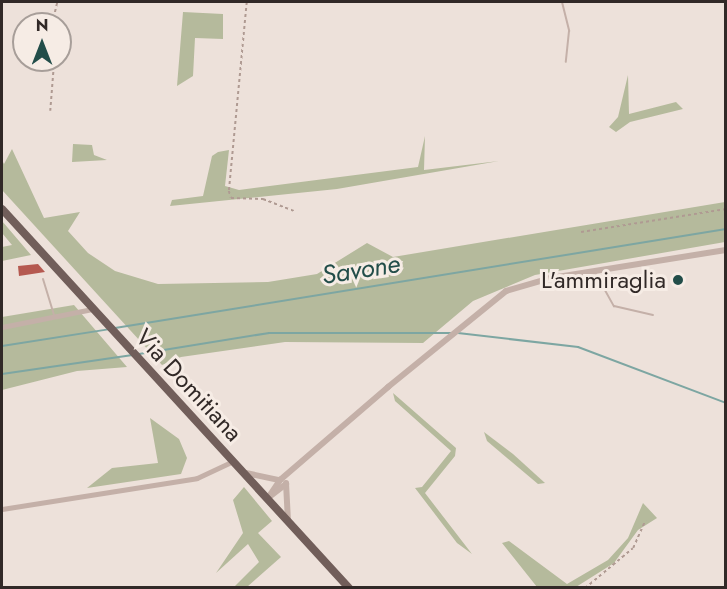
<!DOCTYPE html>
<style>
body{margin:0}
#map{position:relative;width:727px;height:589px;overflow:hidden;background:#ede1da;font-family:Jost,sans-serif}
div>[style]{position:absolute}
.green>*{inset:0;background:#b5ba9c}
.stream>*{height:2px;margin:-1px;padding:0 1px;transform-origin:1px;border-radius:1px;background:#7da6a2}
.building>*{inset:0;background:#b55950}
.path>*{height:1.5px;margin-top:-0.75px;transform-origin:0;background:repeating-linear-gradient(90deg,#af9a92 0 3px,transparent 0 6px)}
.service>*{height:2px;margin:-1px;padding:0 1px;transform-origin:1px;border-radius:1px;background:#c4b0a8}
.minor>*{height:5px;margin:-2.5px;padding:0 2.5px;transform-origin:2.5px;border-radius:2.5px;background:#c4b0a8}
.tertiary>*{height:6px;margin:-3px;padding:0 3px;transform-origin:3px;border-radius:3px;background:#c4b0a8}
.primary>*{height:8px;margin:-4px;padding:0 4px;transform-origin:4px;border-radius:4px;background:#715e5a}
.dots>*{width:16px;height:16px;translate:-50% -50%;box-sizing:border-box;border:3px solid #f6ece5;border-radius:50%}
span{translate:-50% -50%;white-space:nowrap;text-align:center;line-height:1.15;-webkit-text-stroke:6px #f6ece5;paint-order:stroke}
.poi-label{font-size:24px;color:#312927}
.right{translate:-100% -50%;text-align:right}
.street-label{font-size:24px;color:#312927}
.water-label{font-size:26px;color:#224d49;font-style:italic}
.frame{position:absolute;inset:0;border:3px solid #312927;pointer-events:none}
.north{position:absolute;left:12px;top:12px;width:60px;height:60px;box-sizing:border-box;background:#f6ece5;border:2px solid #a79e99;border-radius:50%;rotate:0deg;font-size:16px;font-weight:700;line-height:24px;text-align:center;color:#312927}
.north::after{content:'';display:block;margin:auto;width:21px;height:27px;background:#224d49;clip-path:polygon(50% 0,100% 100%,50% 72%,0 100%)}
</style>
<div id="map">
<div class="green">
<i style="clip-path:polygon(183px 12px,223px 14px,223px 39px,195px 38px,193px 76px,177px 86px)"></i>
<i style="clip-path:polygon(628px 75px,629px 114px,676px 102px,683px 109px,630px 122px,616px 132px,609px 127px,618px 117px)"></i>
<i style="clip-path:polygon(425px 136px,424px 170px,499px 161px,337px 189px,170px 206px,172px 200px,203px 196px,212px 156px,218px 152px,229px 150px,225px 186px,239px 190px,418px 167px)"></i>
<i style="clip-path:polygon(73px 144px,92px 145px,94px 155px,107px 160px,72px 162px)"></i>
<i style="clip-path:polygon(12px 149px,44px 218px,80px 212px,68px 231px,88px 253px,115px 271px,158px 284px,268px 282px,317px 274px,367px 243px,393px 257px,725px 202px,725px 242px,535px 275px,473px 301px,423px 343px,285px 342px,181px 357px,162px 365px,2px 190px,2px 160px,4px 164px)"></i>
<i style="clip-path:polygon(2px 221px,31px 255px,2px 261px,2px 247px,12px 245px,2px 233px)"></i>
<i style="clip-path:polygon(74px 305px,127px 367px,77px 371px,2px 390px,2px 317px)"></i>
<i style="clip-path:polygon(393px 393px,456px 448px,455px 456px,425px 493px,472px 554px,457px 543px,415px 488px,422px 487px,451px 451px,395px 401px)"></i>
<i style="clip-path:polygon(150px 418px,179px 439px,187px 458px,181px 474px,87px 488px,112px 468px,158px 463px)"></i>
<i style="clip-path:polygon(484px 432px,513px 454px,545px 483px,538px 484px,487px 441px)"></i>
<i style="clip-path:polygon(244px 487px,272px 521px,258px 533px,281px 557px,247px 587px,234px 587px,259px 562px,248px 544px,216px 573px,243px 533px,233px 500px)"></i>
<i style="clip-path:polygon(643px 503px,657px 518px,638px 530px,614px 563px,576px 587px,537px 587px,502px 543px,509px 541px,567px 584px,608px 560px,628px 538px)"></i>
</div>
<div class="stream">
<i style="left:115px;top:328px;width:619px;rotate:-9.2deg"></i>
<i style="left:458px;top:333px;width:121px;rotate:6.7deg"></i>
<i style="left:578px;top:347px;width:158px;rotate:20.7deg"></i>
<i style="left:2px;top:346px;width:109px;rotate:-8.9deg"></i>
<i style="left:139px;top:354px;width:132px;rotate:-9.2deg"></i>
<i style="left:269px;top:333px;width:183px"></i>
<i style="left:2px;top:374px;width:132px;rotate:-8.3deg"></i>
</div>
<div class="building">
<i style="clip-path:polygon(38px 264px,45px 272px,19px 276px,18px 266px)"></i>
</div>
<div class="path">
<i style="left:247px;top:2px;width:190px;rotate:95.4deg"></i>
<i style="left:229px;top:191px;width:7px;rotate:74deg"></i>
<i style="left:231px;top:198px;width:32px;rotate:2deg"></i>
<i style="left:263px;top:199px;width:33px;rotate:21deg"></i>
<i style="left:52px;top:24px;width:23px;rotate:-77deg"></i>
<i style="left:50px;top:111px;width:51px;rotate:-85.5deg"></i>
<i style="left:581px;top:232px;width:147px;rotate:-9deg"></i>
<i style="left:585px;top:588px;width:62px;rotate:-39.8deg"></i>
<i style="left:633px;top:548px;width:30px;rotate:-66deg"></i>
</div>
<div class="service">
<i style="left:562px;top:2px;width:30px;rotate:76deg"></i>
<i style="left:569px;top:31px;width:31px;rotate:96deg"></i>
<i style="left:2px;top:6px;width:37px;rotate:90deg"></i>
<i style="left:596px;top:274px;width:37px;rotate:61deg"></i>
<i style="left:614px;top:306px;width:40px;rotate:13deg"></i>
<i style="left:43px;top:279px;width:39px;rotate:73deg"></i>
</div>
<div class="minor">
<i style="left:2px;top:327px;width:92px;rotate:-11.3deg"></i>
<i style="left:2px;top:509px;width:197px;rotate:-9deg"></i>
<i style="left:197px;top:478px;width:40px;rotate:-25deg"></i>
</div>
<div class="tertiary">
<i style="left:246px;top:473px;width:34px;rotate:12deg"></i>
<i style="left:286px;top:483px;width:36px;rotate:87deg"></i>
<i style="left:268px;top:498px;width:22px;rotate:-56deg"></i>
<i style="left:280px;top:480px;width:143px;rotate:-40.7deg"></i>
<i style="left:388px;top:387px;width:152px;rotate:-39.1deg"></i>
<i style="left:506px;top:291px;width:47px;rotate:-16.1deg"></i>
<i style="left:551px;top:278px;width:177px;rotate:-9.1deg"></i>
<i style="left:268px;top:498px;width:23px;rotate:-38deg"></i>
</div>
<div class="primary">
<i style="left:2px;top:209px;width:514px;rotate:47.52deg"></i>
</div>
<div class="dots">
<i style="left:678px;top:280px;background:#224d49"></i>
</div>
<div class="poi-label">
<span class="right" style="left:666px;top:280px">L'ammiraglia</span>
</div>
<div class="street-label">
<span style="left:189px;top:385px;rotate:47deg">Via Domitiana</span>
</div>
<div class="water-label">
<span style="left:361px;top:270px;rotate:-9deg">Savone</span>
</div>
<div class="frame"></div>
<div class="north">N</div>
</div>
